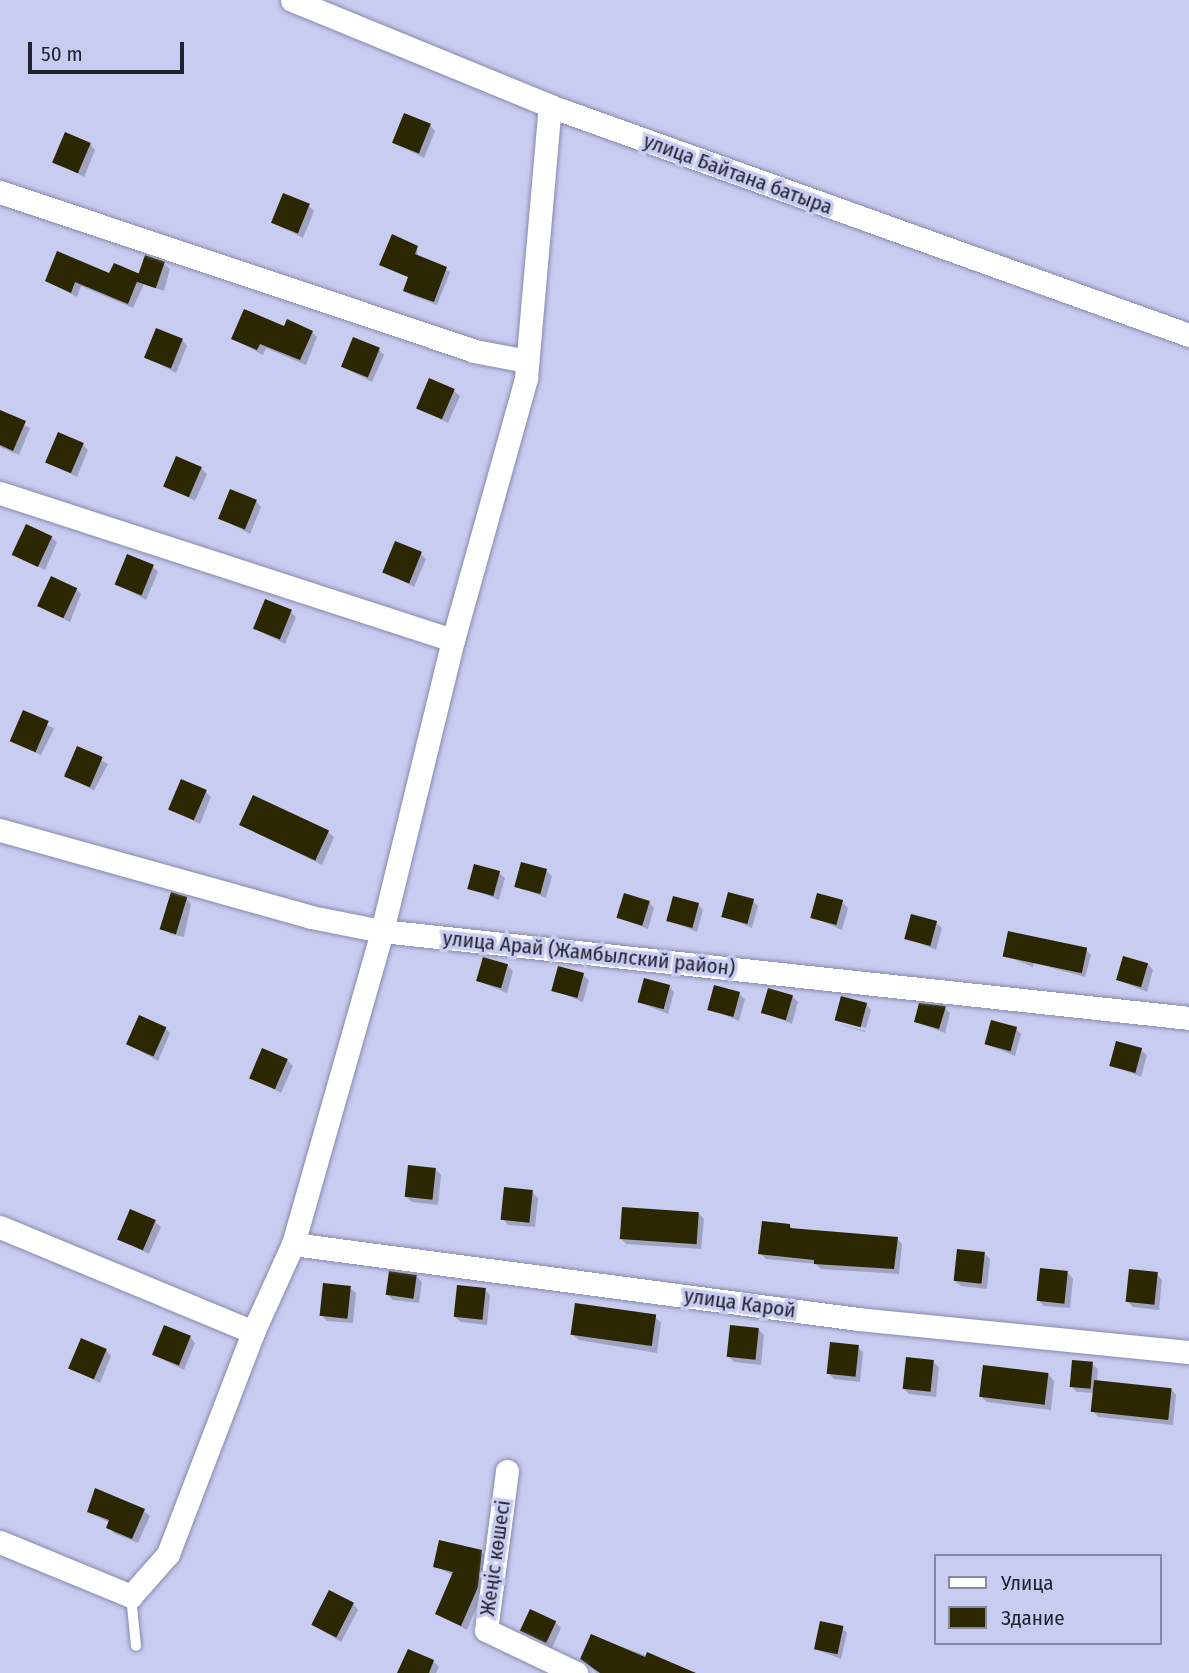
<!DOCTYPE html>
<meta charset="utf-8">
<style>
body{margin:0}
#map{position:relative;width:1189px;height:1673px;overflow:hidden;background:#c9ccf1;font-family:"Fira Sans Condensed",sans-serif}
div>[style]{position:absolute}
.shadow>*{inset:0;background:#0003;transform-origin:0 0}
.building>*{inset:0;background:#2c2703;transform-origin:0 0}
.roads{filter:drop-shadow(0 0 2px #8689ab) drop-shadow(0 0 2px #8689ab)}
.lane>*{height:10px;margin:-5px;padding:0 5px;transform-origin:5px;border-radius:5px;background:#fff}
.street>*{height:23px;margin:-11.5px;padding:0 11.5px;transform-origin:11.5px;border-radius:11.5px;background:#fff}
span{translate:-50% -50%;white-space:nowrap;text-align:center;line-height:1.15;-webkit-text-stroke:7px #c9ccf1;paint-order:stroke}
.street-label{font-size:21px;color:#212230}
.legend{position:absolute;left:934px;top:1554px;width:228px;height:91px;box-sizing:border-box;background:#c9ccf1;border:2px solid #8688a4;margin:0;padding:9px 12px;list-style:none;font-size:21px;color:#212230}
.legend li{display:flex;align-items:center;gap:14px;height:35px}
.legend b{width:35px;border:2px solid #8688a4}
.scale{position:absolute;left:28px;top:42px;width:156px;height:32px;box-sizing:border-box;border:4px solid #212230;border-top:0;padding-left:9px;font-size:21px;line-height:24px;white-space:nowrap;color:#212230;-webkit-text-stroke:5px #c9ccf1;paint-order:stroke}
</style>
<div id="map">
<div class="shadow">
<i style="clip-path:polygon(430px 125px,435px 131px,424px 158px,394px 143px)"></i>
<i style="clip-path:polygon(90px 144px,95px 150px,84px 177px,54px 161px)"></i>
<i style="clip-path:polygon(309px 206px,314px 211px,303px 238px,273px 223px)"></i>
<i style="clip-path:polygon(417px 247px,418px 257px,450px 272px,437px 305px,409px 294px,405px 290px,410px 278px,381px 264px)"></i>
<i style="clip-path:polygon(164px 264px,170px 269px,164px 291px,144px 284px,133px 308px,81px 286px,77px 297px,47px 281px,142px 278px)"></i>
<i style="clip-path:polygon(312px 332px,317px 337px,306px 365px,266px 348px,263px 355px,233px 339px)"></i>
<i style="clip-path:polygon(182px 340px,187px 346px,176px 373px,146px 357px)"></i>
<i style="clip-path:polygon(379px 350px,384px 355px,372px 382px,343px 367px)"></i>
<i style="clip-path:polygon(454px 391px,460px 396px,448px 423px,418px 408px)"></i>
<i style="clip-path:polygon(0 413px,30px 428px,19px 455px,0 447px)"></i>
<i style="clip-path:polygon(83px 445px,88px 450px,77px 477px,47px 462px)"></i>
<i style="clip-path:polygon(201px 468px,207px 474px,195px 501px,165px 485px)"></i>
<i style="clip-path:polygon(256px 501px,261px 507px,250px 534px,220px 518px)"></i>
<i style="clip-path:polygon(51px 537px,57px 542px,45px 570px,15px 554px)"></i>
<i style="clip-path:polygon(421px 554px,426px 559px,414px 587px,384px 571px)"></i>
<i style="clip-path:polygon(153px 567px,158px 572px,146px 600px,117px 584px)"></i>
<i style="clip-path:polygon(76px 589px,81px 594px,70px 622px,40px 606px)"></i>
<i style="clip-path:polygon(291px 612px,296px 617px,285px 644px,255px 629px)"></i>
<i style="left:24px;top:713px;width:34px;height:30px;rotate:27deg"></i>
<i style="left:78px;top:748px;width:34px;height:30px;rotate:28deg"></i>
<i style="clip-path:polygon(206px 792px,211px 797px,200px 824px,170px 809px)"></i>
<i style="clip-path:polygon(242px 825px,328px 832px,334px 837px,322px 865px)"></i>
<i style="clip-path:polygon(546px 871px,552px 876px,546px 898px,516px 886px)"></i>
<i style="clip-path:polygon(499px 873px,505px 878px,499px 900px,470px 888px)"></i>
<i style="clip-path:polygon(186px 898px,191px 904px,184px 937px,170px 934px,165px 929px)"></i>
<i style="clip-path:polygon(753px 901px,758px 906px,752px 928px,724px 916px)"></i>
<i style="clip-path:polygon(649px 902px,654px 908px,648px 929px,619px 918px)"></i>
<i style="clip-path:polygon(842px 902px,848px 908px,842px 930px,813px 917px)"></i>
<i style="clip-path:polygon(698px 905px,703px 910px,697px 932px,668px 920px)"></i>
<i style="clip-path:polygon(936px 923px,942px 928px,936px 950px,907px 938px)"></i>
<i style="clip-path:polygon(1086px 950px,1091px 955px,1085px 977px,1034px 963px,1033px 967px,1004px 955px)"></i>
<i style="clip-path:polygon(1148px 964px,1153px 970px,1147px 992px,1118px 980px)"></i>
<i style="clip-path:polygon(507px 965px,513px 971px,507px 993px,478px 981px)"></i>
<i style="clip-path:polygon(583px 975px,589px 980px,583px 1002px,554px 990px)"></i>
<i style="clip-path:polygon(669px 986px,674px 992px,668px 1014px,639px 1002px)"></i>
<i style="clip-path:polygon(739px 994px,745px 999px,739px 1021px,710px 1009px)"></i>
<i style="clip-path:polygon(793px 997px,798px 1002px,792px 1024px,763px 1012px)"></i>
<i style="clip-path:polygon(866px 1004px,871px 1010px,866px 1028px,836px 1020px)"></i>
<i style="clip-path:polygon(945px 1008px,950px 1013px,945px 1033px,916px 1022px)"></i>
<i style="clip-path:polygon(840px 1024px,866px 1031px,865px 1032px,842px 1025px)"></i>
<i style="clip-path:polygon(165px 1028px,170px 1033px,158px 1061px,129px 1045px)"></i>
<i style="clip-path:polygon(1016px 1029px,1021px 1034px,1015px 1056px,986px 1044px)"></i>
<i style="clip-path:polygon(1141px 1050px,1147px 1055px,1141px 1077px,1112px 1065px)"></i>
<i style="clip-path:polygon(287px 1060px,293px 1066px,281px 1093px,251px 1077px)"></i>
<i style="clip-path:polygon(435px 1169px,441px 1175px,438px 1205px,412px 1202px,406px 1197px)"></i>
<i style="clip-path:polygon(532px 1192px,538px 1198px,535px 1227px,508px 1225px,503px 1219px)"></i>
<i style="clip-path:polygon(699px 1214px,704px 1219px,701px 1249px,626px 1244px,620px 1238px)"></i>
<i style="clip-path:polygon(155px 1222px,161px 1227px,149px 1254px,119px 1239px)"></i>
<i style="clip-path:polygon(790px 1226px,794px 1230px,897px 1239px,902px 1244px,899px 1274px,821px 1269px,816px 1264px,766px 1259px,760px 1253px)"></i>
<i style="clip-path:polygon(984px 1253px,990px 1259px,987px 1289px,961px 1286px,955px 1281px)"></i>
<i style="clip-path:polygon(1068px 1273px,1073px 1279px,1070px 1308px,1044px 1306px,1038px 1300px)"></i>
<i style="clip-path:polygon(1157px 1274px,1162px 1280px,1159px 1310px,1133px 1307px,1127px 1301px)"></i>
<i style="clip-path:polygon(416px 1276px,422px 1282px,419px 1303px,393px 1300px,388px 1295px)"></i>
<i style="clip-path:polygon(350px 1288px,356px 1293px,353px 1323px,327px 1321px,321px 1315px)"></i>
<i style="clip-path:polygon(485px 1290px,490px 1295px,487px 1325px,461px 1322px,455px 1317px)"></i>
<i style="clip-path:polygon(655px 1317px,661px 1323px,657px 1353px,579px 1340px,573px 1335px)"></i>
<i style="clip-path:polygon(758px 1329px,764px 1335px,761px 1365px,734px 1362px,729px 1357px)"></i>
<i style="clip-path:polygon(190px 1337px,195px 1343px,184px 1370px,154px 1355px)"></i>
<i style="clip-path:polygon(858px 1347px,863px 1352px,860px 1382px,834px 1379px,829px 1374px)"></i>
<i style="clip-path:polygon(106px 1350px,111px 1356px,100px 1383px,70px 1368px)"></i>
<i style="clip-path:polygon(933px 1362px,939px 1367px,936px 1397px,909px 1394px,904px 1389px)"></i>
<i style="clip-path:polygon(1092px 1364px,1098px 1369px,1097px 1382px,1171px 1389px,1176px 1395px,1173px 1425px,1098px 1417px,1093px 1411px,1095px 1393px,1077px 1392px,1071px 1386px)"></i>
<i style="clip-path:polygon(1049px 1375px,1054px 1381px,1051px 1410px,987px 1402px,981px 1397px)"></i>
<i style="clip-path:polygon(144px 1511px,150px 1516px,138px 1543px,113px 1533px,110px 1523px,89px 1512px)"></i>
<i style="clip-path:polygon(481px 1552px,487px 1558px,482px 1593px,467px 1630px,437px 1614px,453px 1575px,434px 1566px)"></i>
<i style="clip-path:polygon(353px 1604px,358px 1610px,341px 1642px,313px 1625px)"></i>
<i style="clip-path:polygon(555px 1622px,561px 1628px,552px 1648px,523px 1631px)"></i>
<i style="clip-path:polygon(842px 1628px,847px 1633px,841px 1659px,815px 1649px)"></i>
<i style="clip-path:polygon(592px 1636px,672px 1665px,681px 1673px,596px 1673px,582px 1659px)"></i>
<i style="clip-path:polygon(433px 1661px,439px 1667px,436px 1673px,399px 1673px)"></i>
</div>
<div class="building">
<i style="left:404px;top:113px;width:29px;height:32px;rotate:22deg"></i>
<i style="left:65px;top:132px;width:28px;height:33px;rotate:23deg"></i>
<i style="left:283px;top:193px;width:29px;height:32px;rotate:22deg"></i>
<i style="clip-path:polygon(392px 234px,418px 246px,415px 254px,447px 267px,434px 302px,403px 291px,408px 277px,379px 265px)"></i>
<i style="clip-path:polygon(57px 251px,109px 273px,114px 263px,140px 274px,128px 304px,75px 282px,71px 293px,45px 281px)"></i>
<i style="left:145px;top:255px;width:21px;height:28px;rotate:19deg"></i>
<i style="clip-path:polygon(244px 309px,284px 326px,287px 319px,313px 331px,300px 360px,260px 344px,257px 350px,231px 339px)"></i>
<i style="left:156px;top:328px;width:29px;height:32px;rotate:22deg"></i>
<i style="left:353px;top:337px;width:29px;height:32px;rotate:22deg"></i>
<i style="left:429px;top:378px;width:28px;height:33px;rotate:23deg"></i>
<i style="clip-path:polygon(0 410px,26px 421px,13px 451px,0 445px)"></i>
<i style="left:58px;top:432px;width:28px;height:33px;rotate:23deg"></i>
<i style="left:176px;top:456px;width:28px;height:33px;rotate:23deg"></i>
<i style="left:230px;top:489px;width:29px;height:32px;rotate:22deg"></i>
<i style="left:26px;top:524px;width:29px;height:34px;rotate:25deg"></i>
<i style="left:395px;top:541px;width:29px;height:34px;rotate:22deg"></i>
<i style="left:127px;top:554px;width:29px;height:33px;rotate:22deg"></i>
<i style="left:51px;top:576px;width:29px;height:33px;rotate:25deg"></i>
<i style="left:265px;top:599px;width:29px;height:32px;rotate:22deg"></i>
<i style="left:23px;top:710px;width:28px;height:34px;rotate:23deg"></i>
<i style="left:77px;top:746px;width:28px;height:33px;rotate:23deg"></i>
<i style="left:181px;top:779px;width:28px;height:33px;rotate:23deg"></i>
<i style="left:253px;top:795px;width:84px;height:33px;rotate:25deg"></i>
<i style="left:521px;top:862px;width:27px;height:26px;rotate:15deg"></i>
<i style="left:474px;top:864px;width:27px;height:26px;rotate:15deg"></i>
<i style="left:171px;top:892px;width:17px;height:39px;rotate:17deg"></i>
<i style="left:728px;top:892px;width:27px;height:26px;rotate:15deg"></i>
<i style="left:624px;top:893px;width:27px;height:26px;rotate:17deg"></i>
<i style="left:817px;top:893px;width:27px;height:26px;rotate:15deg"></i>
<i style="left:673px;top:896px;width:27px;height:26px;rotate:15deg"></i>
<i style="left:911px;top:914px;width:27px;height:26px;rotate:15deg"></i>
<i style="left:1008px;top:931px;width:81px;height:26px;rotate:12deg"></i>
<i style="left:1123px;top:956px;width:26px;height:25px;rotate:16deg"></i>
<i style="left:483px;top:957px;width:26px;height:25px;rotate:16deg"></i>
<i style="left:558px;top:966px;width:27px;height:26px;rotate:15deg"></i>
<i style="left:644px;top:978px;width:27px;height:25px;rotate:15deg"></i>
<i style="left:714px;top:985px;width:27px;height:26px;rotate:15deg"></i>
<i style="left:768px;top:988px;width:26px;height:26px;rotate:16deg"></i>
<i style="left:841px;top:996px;width:27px;height:25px;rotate:15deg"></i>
<i style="clip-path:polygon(919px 1003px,946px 1006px,939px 1029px,914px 1022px)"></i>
<i style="left:139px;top:1015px;width:30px;height:32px;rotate:24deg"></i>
<i style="left:991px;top:1020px;width:27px;height:25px;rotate:15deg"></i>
<i style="left:1116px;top:1041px;width:27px;height:26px;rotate:15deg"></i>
<i style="left:262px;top:1048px;width:28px;height:33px;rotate:23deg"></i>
<i style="left:408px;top:1165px;width:28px;height:32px;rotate:6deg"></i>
<i style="left:504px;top:1187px;width:29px;height:33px;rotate:6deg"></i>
<i style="left:622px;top:1207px;width:77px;height:32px;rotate:4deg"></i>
<i style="left:130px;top:1209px;width:28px;height:33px;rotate:23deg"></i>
<i style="clip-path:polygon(762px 1221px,790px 1224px,790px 1228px,898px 1237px,894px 1269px,814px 1264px,814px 1260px,758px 1254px)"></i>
<i style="left:957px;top:1249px;width:28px;height:32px;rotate:6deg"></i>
<i style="left:1040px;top:1268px;width:28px;height:33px;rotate:6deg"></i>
<i style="left:1129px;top:1269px;width:29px;height:33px;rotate:6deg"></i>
<i style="left:389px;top:1271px;width:28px;height:24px;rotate:8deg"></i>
<i style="left:323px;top:1283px;width:28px;height:33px;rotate:6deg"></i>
<i style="left:457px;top:1285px;width:29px;height:32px;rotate:6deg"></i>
<i style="left:575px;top:1303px;width:82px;height:32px;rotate:8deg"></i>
<i style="left:164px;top:1325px;width:29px;height:32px;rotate:22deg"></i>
<i style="left:730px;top:1325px;width:29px;height:32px;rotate:6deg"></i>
<i style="left:81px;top:1338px;width:28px;height:33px;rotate:23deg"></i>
<i style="left:830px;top:1342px;width:29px;height:32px;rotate:6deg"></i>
<i style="left:906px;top:1357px;width:28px;height:32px;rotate:6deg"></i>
<i style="left:1072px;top:1360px;width:21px;height:27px;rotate:5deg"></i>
<i style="left:983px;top:1365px;width:66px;height:32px;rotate:7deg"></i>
<i style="left:1094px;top:1380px;width:78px;height:32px;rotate:6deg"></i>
<i style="clip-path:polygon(95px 1488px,145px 1509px,132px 1539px,106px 1528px,109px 1520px,87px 1512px)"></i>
<i style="clip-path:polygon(439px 1540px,482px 1550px,478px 1587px,461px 1626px,435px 1614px,453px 1572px,433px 1567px)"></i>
<i style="left:329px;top:1590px;width:28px;height:39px;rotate:27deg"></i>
<i style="left:530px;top:1609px;width:29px;height:24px;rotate:25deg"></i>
<i style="left:820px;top:1621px;width:24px;height:29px;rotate:12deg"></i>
<i style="clip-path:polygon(591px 1634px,645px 1657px,647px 1652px,696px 1673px,600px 1673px,580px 1659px)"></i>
<i style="clip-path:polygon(408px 1649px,434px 1660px,429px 1673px,397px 1673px)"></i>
</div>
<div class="roads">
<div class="lane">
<i style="left:131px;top:1596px;width:50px;rotate:84.3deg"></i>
</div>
<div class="street">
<i style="left:292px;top:0;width:279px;rotate:22.3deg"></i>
<i style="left:550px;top:106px;width:679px;rotate:19.72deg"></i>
<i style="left:0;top:192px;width:500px;rotate:18.5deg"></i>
<i style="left:474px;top:351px;width:54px;rotate:10.7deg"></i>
<i style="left:0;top:493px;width:476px;rotate:18deg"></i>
<i style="left:0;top:830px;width:323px;rotate:15.6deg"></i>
<i style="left:311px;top:917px;width:72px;rotate:11.2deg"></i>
<i style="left:382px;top:931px;width:812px;rotate:6.15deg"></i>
<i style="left:0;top:1227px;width:274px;rotate:22.5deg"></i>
<i style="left:293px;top:1244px;width:570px;rotate:7.56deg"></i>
<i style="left:858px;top:1319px;width:333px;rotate:5.7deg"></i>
<i style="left:507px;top:1471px;width:160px;rotate:97.5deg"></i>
<i style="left:486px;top:1630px;width:100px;rotate:25.5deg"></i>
<i style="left:0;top:1542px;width:142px;rotate:22.4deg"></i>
<i style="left:131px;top:1596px;width:56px;rotate:-48.6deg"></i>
<i style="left:168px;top:1554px;width:238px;rotate:-69deg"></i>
<i style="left:253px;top:1332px;width:97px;rotate:-65.6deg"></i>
<i style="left:293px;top:1244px;width:325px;rotate:-74.1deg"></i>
<i style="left:382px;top:931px;width:300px;rotate:-76.3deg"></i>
<i style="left:453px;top:640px;width:272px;rotate:-74.4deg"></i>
<i style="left:526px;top:378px;width:273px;rotate:-85deg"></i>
</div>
</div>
<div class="street-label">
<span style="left:738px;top:174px;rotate:20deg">улица Байтана батыра</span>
<span style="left:589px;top:953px;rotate:6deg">улица Арай (Жамбылский район)</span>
<span style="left:740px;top:1303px;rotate:8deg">улица Карой</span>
<span style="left:495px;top:1558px;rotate:-82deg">Жеңіс көшесі</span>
</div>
<ul class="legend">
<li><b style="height:9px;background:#fff"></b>Улица</li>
<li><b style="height:19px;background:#2c2703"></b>Здание</li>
</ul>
<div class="scale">50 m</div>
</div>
